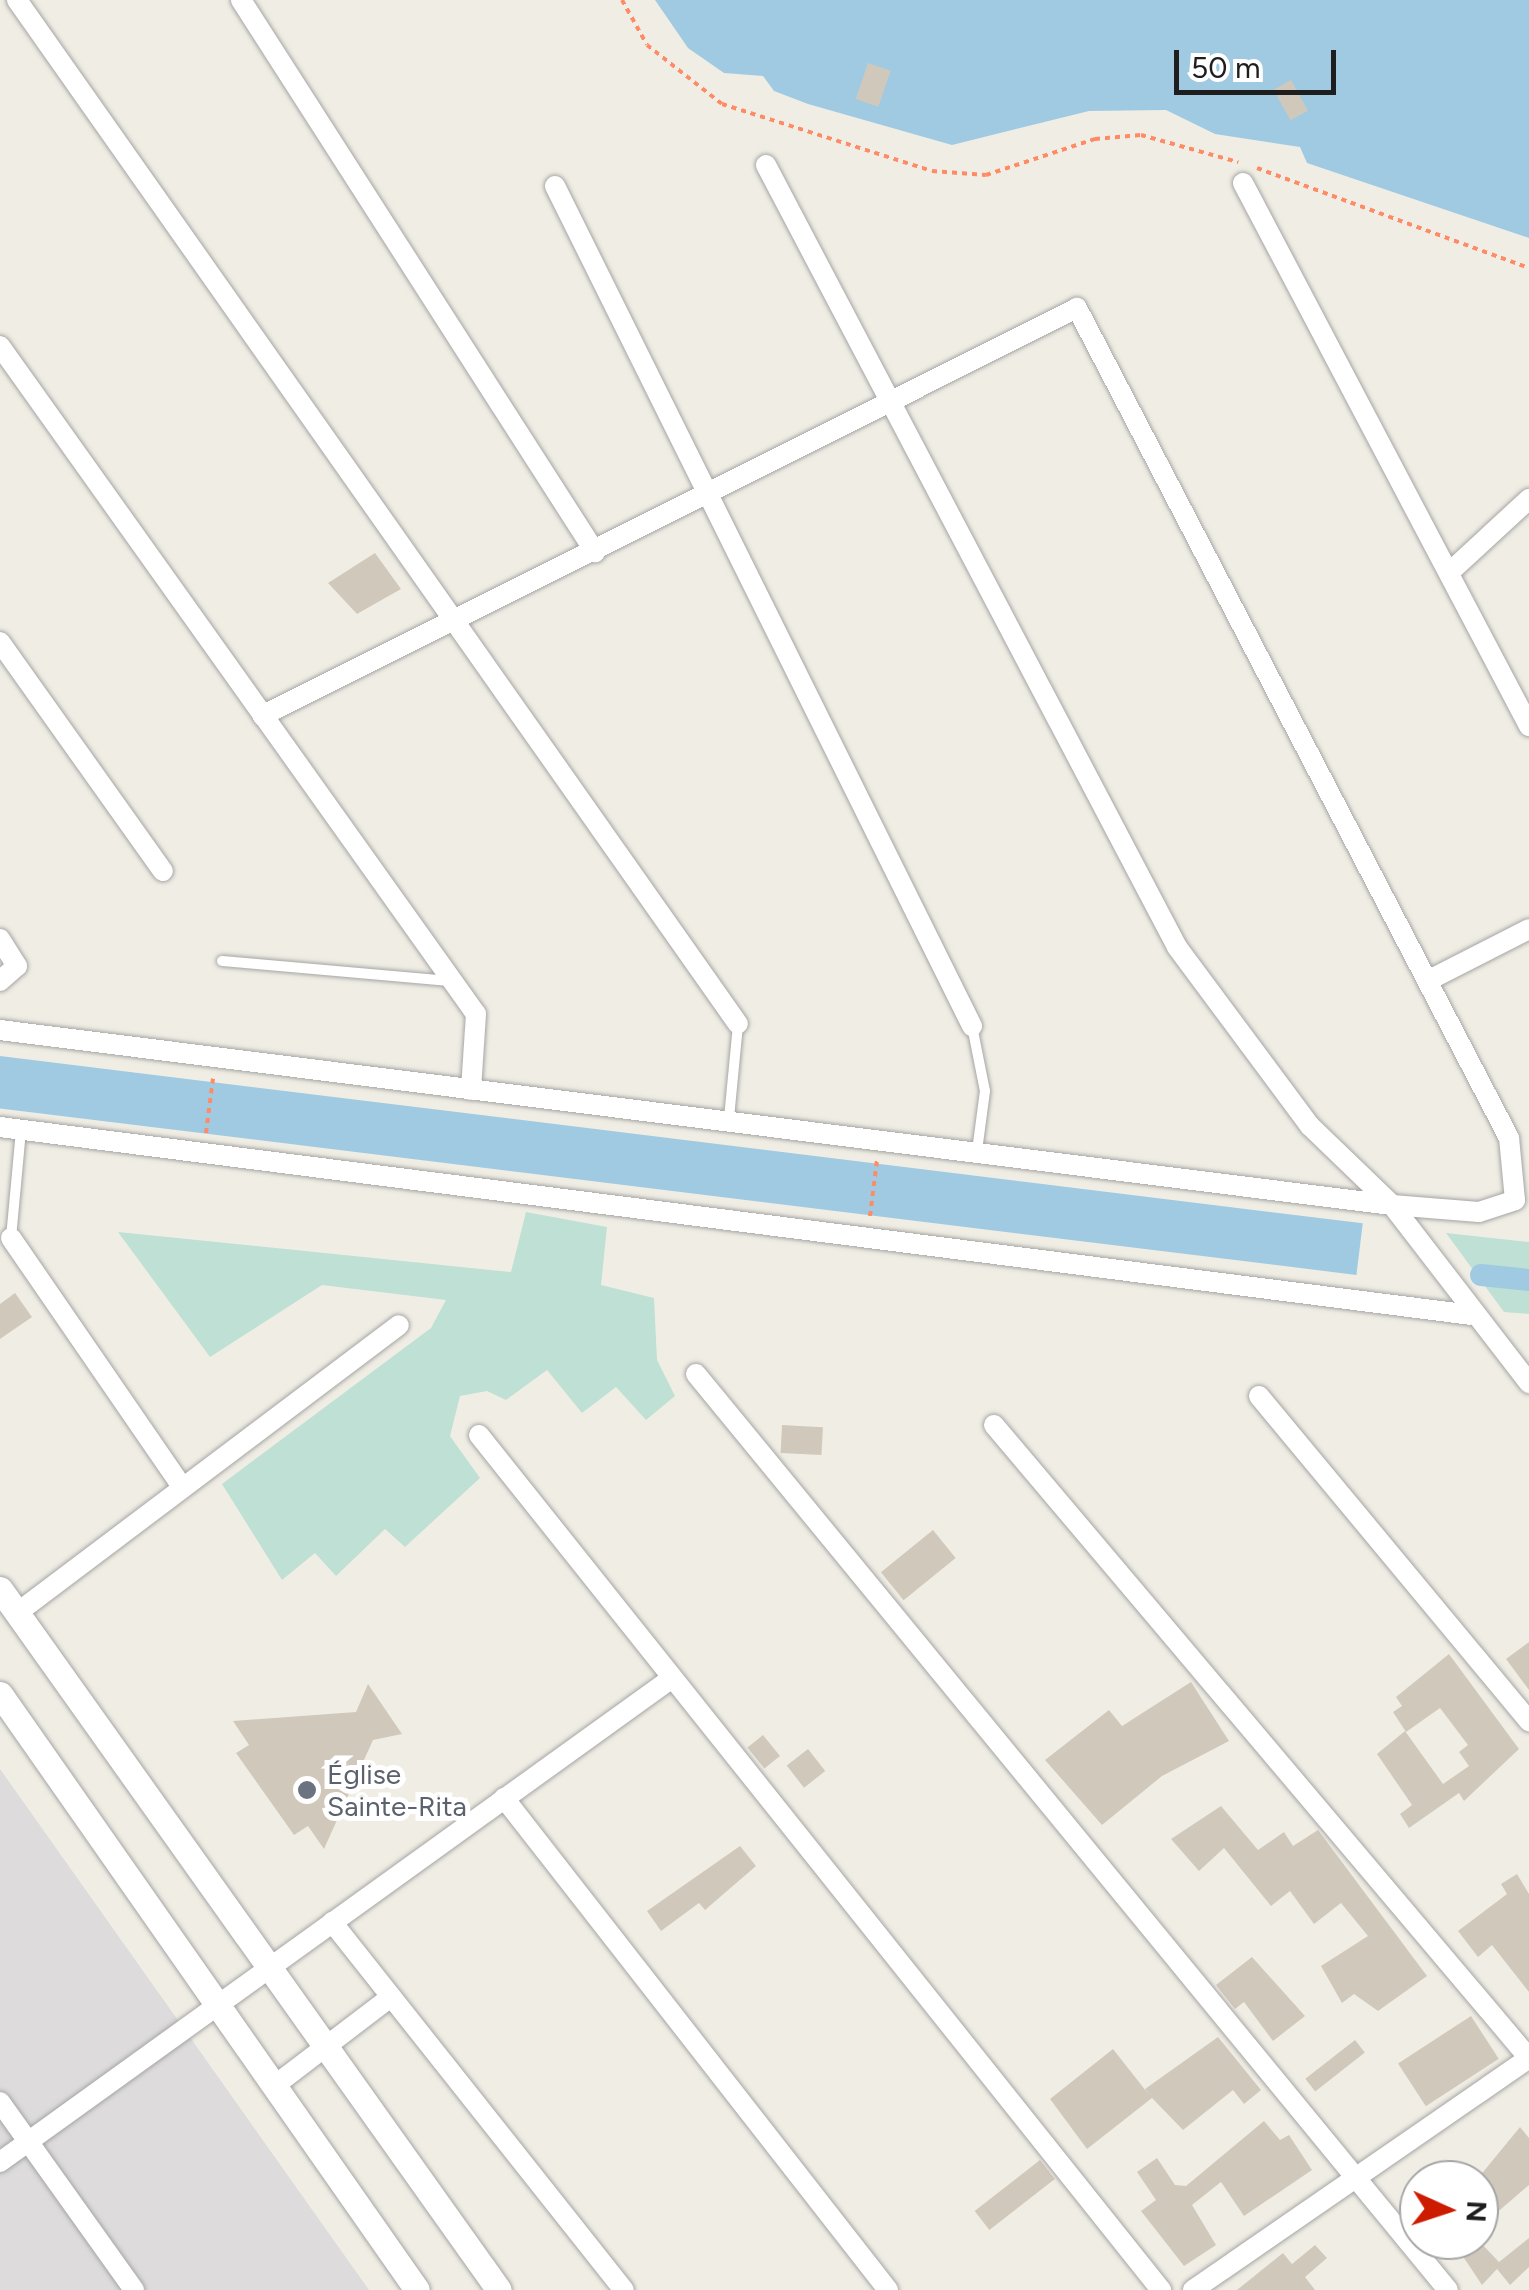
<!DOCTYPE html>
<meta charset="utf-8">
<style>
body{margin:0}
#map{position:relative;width:1529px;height:2290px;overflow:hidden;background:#f0eee4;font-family:Figtree,sans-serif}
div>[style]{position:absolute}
.residential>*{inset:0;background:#dddbdb}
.wetland>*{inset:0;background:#bfe0d5}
.water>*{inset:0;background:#a0cae2;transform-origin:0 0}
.canal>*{height:22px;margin:-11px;padding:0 11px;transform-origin:11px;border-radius:11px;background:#a0cae2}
.building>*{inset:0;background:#d1c8bc;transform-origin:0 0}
.path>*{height:4px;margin-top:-2px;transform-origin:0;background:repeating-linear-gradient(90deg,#ff8a66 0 5px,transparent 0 10px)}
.roads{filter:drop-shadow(0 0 2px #a5a5a5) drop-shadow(0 0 2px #a5a5a5)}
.service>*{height:10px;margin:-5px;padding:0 5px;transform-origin:5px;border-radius:5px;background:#fff}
.minor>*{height:20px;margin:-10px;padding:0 10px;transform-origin:10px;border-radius:10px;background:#fff}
.tertiary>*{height:25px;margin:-12.5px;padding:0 12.5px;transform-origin:12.5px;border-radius:12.5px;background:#fff}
.dots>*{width:28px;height:28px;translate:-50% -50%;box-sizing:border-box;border:5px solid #fff;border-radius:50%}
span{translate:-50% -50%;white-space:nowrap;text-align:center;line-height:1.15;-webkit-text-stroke:10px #fff;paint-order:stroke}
.worship-label{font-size:28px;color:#5b616d}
.left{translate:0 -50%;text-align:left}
.north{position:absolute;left:1399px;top:2160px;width:100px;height:100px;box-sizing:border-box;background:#fff;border:2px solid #a5a5a5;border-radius:50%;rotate:93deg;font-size:28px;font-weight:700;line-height:40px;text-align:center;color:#1e1e1e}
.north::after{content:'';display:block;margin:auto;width:35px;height:45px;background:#cd1b00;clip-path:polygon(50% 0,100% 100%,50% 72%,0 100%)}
.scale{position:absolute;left:1174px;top:50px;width:162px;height:45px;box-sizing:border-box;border:5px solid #1e1e1e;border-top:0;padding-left:12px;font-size:30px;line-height:35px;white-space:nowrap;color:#1e1e1e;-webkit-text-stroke:8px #fff;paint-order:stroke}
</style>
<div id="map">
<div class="residential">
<i style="clip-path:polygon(0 1769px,369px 2290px,0 2290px)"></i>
</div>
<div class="wetland">
<i style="clip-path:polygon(526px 1212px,607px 1227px,601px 1285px,654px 1298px,657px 1360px,675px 1396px,646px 1420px,616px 1387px,582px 1413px,547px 1370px,506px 1400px,487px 1391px,460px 1396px,450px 1436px,480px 1478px,405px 1547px,385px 1529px,336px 1576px,315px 1553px,282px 1580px,222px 1484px,431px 1328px,446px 1300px,322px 1285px,210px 1357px,118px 1232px,511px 1272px)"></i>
<i style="clip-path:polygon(1446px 1233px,1529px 1242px,1529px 1314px,1504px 1312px)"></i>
</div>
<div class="water">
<i style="clip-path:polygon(655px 0,1529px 0,1529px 238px,1307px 163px,1300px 147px,1215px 134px,1166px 110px,1089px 111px,952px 145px,808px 104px,774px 91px,763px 76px,724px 73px,688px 48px)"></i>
<i style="left:0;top:1056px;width:1373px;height:52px;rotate:7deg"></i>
</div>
<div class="canal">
<i style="left:1481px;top:1275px;width:48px;rotate:5.9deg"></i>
</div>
<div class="building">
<i style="left:868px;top:63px;width:24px;height:38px;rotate:19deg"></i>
<i style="left:1291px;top:80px;width:35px;height:20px;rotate:61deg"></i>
<i style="clip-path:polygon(375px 553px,401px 589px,357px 614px,328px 583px)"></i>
<i style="clip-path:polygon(15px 1293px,32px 1317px,0 1339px,0 1304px)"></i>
<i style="left:782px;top:1425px;width:41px;height:28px;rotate:3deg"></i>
<i style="left:933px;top:1530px;width:36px;height:67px;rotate:51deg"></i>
<i style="clip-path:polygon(1529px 1642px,1529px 1690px,1506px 1659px)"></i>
<i style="clip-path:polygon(1449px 1654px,1519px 1749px,1464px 1801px,1459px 1793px,1409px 1828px,1400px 1814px,1412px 1805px,1377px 1754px,1405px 1731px,1443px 1784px,1469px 1766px,1459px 1752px,1468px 1745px,1440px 1708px,1406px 1732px,1393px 1712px,1402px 1706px,1396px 1697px)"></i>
<i style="clip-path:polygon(1191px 1682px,1229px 1741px,1162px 1776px,1102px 1825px,1045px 1760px,1109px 1710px,1122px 1726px)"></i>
<i style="clip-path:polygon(368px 1684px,402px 1734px,373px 1740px,324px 1849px,308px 1826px,294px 1835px,236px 1753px,249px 1745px,233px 1721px,356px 1712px)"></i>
<i style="left:763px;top:1735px;width:27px;height:20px;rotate:51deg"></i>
<i style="left:808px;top:1749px;width:28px;height:27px;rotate:52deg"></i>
<i style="clip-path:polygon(1221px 1806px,1258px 1850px,1284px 1832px,1293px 1846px,1318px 1830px,1427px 1976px,1378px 2011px,1354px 1994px,1342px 2003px,1321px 1966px,1368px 1936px,1341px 1903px,1314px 1924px,1290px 1891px,1271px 1906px,1224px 1848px,1199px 1871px,1171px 1839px)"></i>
<i style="clip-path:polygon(740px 1846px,756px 1866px,705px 1910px,699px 1903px,661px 1931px,647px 1911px)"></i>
<i style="clip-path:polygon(1517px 1874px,1529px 1894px,1529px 1992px,1492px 1945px,1478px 1957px,1458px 1931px,1507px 1894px,1501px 1884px)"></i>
<i style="clip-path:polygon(1252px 1957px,1305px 2016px,1273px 2041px,1244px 2002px,1235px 2009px,1216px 1985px)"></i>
<i style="left:1471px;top:2016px;width:51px;height:87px;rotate:57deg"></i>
<i style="clip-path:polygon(1218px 2037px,1261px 2090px,1244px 2104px,1233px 2090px,1183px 2130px,1152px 2098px,1087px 2149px,1050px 2099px,1113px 2049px,1150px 2096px,1145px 2089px)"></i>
<i style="left:1355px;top:2040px;width:16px;height:63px;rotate:52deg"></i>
<i style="clip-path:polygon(1264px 2121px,1280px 2140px,1289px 2135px,1312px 2170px,1244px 2216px,1221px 2182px,1192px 2205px,1216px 2245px,1184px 2266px,1141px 2211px,1156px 2200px,1137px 2172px,1157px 2158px,1175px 2185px,1186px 2186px)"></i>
<i style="clip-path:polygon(1520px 2127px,1529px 2138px,1529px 2185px,1479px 2228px,1479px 2177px)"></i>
<i style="left:1040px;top:2160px;width:24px;height:83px;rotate:52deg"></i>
<i style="clip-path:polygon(1529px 2238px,1529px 2267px,1510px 2285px,1497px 2269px,1482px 2285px,1452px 2240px,1478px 2240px,1499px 2262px)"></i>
<i style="clip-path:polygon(1315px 2245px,1327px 2258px,1305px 2277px,1315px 2290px,1237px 2290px,1283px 2253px,1292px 2264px)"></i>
</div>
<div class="path">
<i style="left:622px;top:0;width:51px;rotate:60.9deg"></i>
<i style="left:647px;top:45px;width:95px;rotate:38.2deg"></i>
<i style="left:722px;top:104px;width:220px;rotate:17.7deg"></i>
<i style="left:932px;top:171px;width:54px;rotate:4.2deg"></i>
<i style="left:986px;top:175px;width:115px;rotate:-18.3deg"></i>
<i style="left:1095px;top:139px;width:46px;rotate:-5deg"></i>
<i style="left:1141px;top:135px;width:101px;rotate:15.6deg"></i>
<i style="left:1257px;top:168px;width:290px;rotate:20.2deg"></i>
<i style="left:206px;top:1133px;width:55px;rotate:-82.7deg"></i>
<i style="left:870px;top:1216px;width:56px;rotate:-82.9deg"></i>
</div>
<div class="roads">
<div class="service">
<i style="left:222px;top:961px;width:229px;rotate:5deg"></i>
<i style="left:972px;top:1026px;width:66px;rotate:78.7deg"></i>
<i style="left:985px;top:1091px;width:61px;rotate:97.6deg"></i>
<i style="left:729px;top:1118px;width:94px;rotate:-84.5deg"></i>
<i style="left:11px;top:1238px;width:108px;rotate:-84.7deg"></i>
</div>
<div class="minor">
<i style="left:17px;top:0;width:1252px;rotate:54.85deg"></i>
<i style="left:241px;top:0;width:656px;rotate:57.33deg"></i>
<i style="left:766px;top:165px;width:883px;rotate:62.27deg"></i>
<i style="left:1177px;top:947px;width:223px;rotate:53.4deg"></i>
<i style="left:1310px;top:1126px;width:114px;rotate:43.9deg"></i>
<i style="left:1392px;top:1205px;width:225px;rotate:52.4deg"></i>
<i style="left:1243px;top:183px;width:614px;rotate:62.22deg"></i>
<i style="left:555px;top:186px;width:938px;rotate:63.6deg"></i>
<i style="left:0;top:346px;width:820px;rotate:54.53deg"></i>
<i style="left:476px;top:1014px;width:76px;rotate:93.8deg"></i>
<i style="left:1452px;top:570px;width:105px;rotate:-42.7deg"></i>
<i style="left:0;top:642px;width:281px;rotate:54.6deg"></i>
<i style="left:0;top:939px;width:32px;rotate:58deg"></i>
<i style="left:17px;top:966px;width:23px;rotate:139deg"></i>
<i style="left:1429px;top:980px;width:112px;rotate:-27deg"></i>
<i style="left:0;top:1030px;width:1403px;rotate:7.17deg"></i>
<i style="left:1392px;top:1205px;width:87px;rotate:4.6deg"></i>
<i style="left:1479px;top:1212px;width:38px;rotate:-18deg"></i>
<i style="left:1515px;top:1200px;width:62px;rotate:-95.5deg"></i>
<i style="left:1509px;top:1138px;width:936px;rotate:-117.5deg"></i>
<i style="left:1077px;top:308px;width:911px;rotate:153.41deg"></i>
<i style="left:0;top:1127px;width:1483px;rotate:7.28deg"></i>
<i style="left:11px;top:1238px;width:303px;rotate:55.5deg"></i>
<i style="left:696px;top:1374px;width:1185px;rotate:50.62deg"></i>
<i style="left:1259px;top:1396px;width:423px;rotate:50.3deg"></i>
<i style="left:994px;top:1425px;width:829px;rotate:49.8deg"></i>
<i style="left:479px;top:1435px;width:1094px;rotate:51.42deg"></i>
<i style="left:17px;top:1613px;width:478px;rotate:-37deg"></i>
<i style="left:504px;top:1798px;width:624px;rotate:52.03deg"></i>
<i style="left:332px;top:1922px;width:470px;rotate:51.6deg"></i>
<i style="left:274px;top:2086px;width:147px;rotate:-37.3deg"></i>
<i style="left:0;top:2102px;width:231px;rotate:54.5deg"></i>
<i style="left:0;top:2162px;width:828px;rotate:-35.76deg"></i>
<i style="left:1193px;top:2290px;width:408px;rotate:-34.6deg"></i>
</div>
<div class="tertiary">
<i style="left:0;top:1589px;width:860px;rotate:54.56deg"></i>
<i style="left:0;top:1694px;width:727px;rotate:55.02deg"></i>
</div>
</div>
<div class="dots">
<i style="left:307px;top:1790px;background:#6b7280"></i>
</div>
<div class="worship-label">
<span class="left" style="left:327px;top:1790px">Église<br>Sainte-Rita</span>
</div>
<div class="north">N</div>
<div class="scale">50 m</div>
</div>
